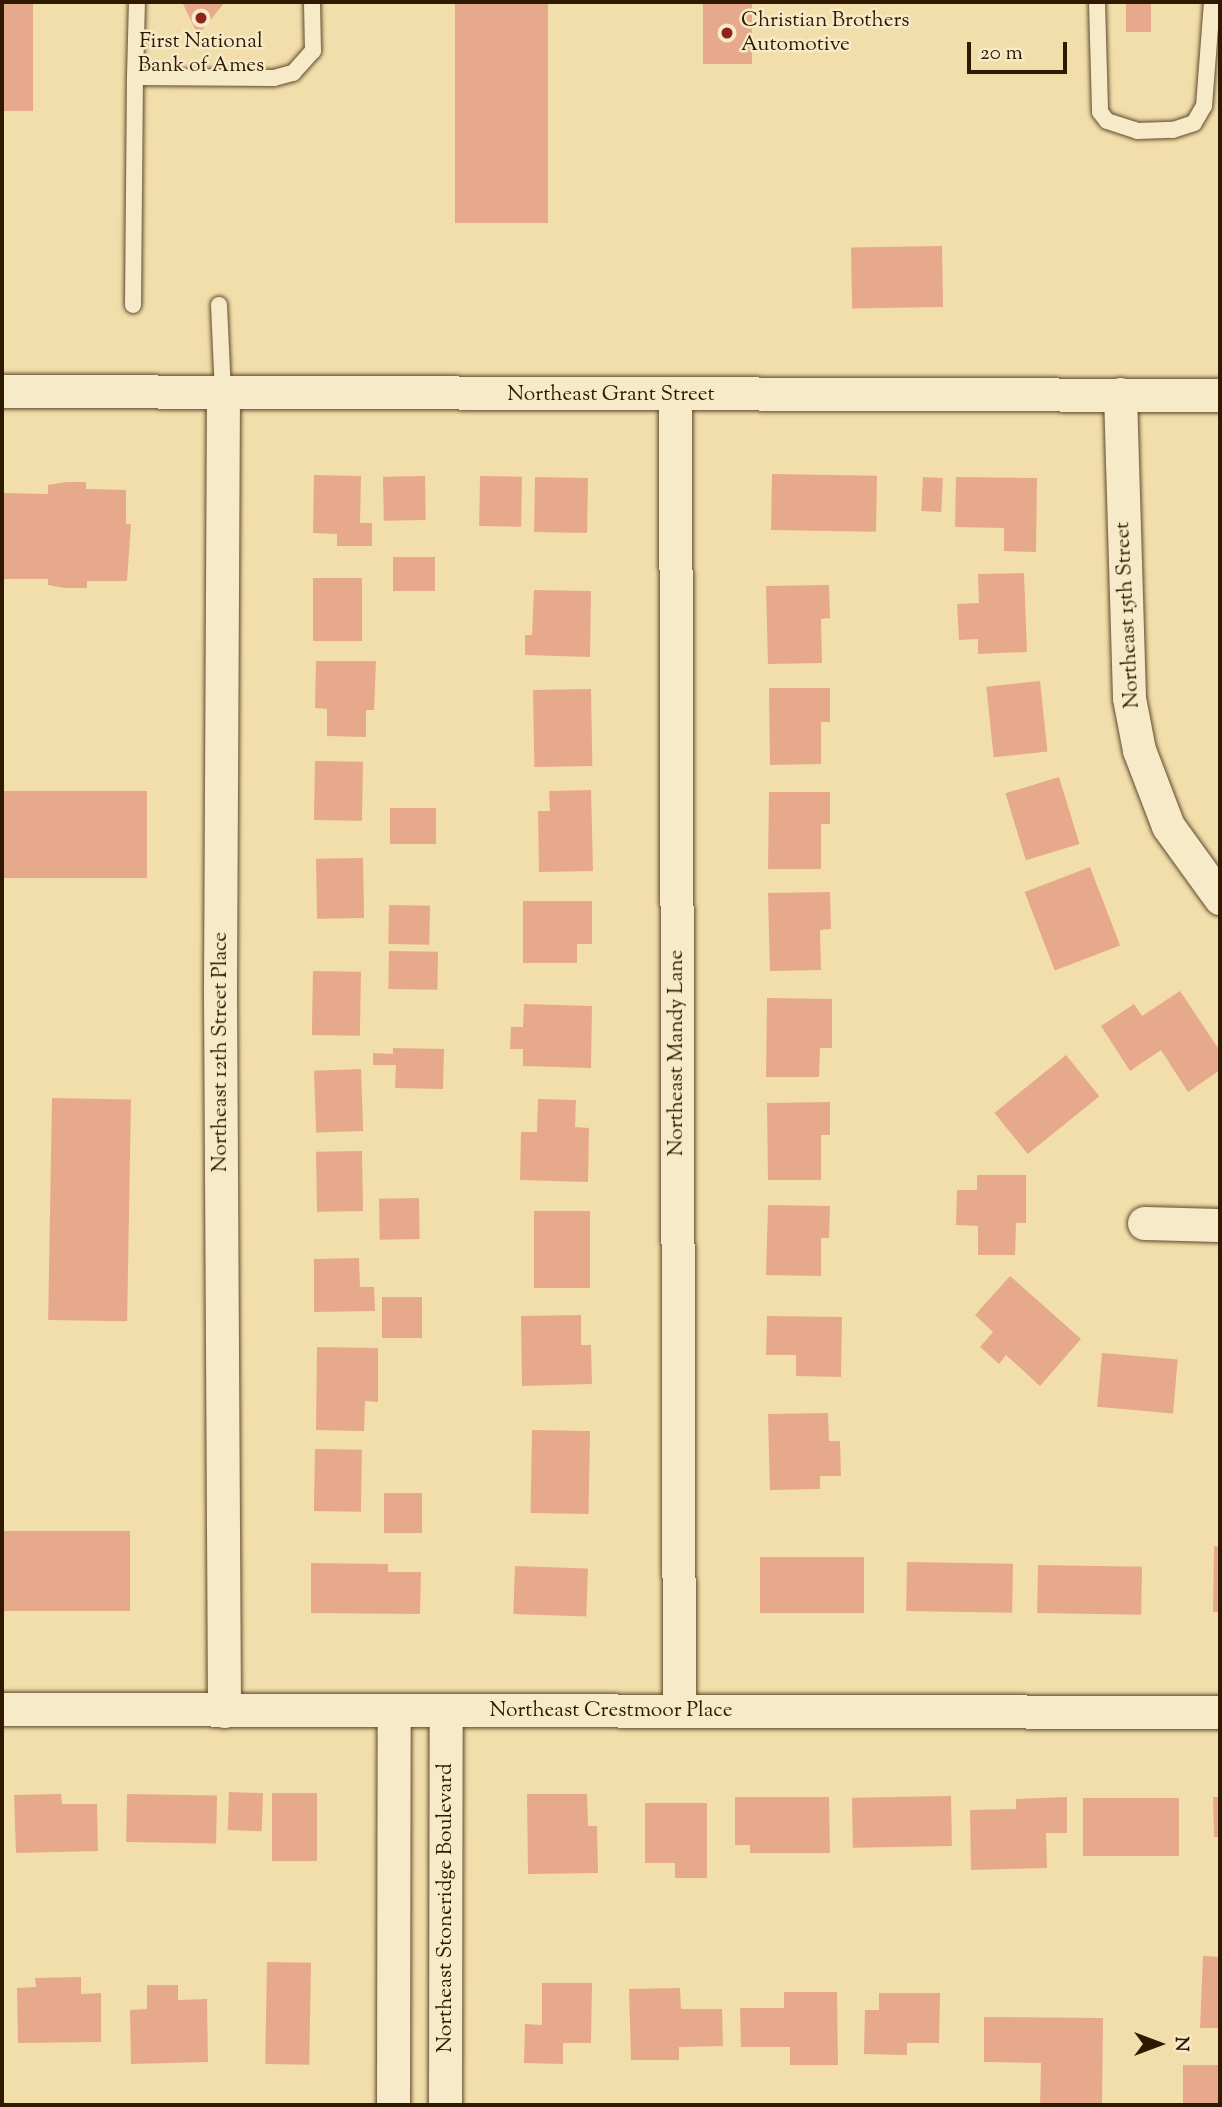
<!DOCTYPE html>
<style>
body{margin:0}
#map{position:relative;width:1222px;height:2107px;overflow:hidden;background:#f2deab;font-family:"Sorts Mill Goudy",serif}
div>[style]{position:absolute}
.building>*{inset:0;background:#e7a98b;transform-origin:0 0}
.roads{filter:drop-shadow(0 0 2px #604a2c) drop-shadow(0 0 2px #604a2c)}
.service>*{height:16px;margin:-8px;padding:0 8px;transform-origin:8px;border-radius:8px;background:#f7eac8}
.minor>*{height:33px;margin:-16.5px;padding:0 16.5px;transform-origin:16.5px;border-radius:16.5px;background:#f7eac8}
.dots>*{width:19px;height:19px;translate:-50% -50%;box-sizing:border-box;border:4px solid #f7eac8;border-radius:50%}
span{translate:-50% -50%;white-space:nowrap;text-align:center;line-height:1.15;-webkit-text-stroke:5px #f7eac8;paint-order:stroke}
.poi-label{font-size:21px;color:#301901}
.left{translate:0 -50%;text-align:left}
.street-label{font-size:21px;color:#301901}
.frame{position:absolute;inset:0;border:4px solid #301901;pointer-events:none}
.north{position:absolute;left:1124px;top:2009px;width:70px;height:70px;-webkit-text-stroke:5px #f7eac8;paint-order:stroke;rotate:90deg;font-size:19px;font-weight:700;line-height:28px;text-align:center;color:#301901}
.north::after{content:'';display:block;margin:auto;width:24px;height:32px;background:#301901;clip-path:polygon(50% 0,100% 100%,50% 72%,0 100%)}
.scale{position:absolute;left:967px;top:42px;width:100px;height:32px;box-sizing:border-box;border:4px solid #301901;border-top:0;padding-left:9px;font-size:21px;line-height:24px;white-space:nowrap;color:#301901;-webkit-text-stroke:5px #f7eac8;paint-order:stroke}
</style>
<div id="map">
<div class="building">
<i style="left:2px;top:2px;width:31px;height:109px"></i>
<i style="clip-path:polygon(182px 2px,225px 2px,198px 35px)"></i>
<i style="left:455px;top:2px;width:93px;height:221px"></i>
<i style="left:703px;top:2px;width:49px;height:62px"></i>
<i style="left:1126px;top:2px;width:25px;height:30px"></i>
<i style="left:942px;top:246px;width:61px;height:91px;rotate:89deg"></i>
<i style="left:772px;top:474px;width:105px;height:56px;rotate:1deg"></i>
<i style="clip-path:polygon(314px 475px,361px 476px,360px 523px,372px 523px,372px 546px,337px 546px,337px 534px,313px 533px)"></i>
<i style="left:425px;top:476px;width:44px;height:42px;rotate:89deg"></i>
<i style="left:480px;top:476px;width:42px;height:50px;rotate:1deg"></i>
<i style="left:535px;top:477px;width:53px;height:55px;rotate:1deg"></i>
<i style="left:923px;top:477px;width:20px;height:34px;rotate:3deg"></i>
<i style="clip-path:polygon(956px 477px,1037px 478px,1036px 552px,1004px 551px,1004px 528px,955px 527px)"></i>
<i style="clip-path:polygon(67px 482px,86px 482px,86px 489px,126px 490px,126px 524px,131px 524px,127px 581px,87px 581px,87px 588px,65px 588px,48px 585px,48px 579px,2px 579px,2px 493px,48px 494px,48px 485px)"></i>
<i style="left:435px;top:557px;width:34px;height:42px;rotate:90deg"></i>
<i style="clip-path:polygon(1024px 573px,1027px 652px,978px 654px,978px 639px,959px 640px,957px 604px,979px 603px,978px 574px)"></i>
<i style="left:313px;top:578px;width:49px;height:63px"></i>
<i style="clip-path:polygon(829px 585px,830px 618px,821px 619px,822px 663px,768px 664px,766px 586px)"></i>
<i style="clip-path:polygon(534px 590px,591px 591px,590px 657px,525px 655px,525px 635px,532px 635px)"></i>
<i style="clip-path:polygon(316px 661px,376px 661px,374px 710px,366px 710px,366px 737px,327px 736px,327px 709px,315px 708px)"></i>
<i style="left:1040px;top:681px;width:71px;height:54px;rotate:84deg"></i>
<i style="clip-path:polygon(769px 688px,830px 688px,830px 722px,821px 722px,821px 764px,770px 765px)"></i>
<i style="left:591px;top:689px;width:77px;height:58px;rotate:89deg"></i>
<i style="left:315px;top:761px;width:48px;height:59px;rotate:1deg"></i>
<i style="left:1059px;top:777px;width:70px;height:56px;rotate:73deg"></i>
<i style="clip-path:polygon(591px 790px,593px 871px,539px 872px,538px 811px,550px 811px,549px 791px)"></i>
<i style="left:2px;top:791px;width:145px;height:87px"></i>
<i style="clip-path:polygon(769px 792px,830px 792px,830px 824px,821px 824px,821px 869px,768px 869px)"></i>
<i style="left:436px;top:808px;width:36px;height:46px;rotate:90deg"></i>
<i style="left:363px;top:858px;width:60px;height:47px;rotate:89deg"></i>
<i style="left:1090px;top:867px;width:84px;height:70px;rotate:69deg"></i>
<i style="clip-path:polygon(830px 892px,831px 929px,820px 930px,821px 970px,770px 971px,768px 893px)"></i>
<i style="clip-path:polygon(523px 901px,592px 901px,592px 944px,577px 944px,577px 963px,523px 963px)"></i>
<i style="left:389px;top:905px;width:41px;height:39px;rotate:1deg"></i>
<i style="left:389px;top:951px;width:49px;height:38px;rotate:1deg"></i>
<i style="left:313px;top:971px;width:48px;height:64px;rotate:1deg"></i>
<i style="clip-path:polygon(1180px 991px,1220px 1051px,1220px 1070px,1188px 1092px,1161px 1050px,1130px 1071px,1101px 1026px,1134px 1004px,1142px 1016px)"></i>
<i style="clip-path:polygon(767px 998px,832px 999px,832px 1048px,820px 1048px,819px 1077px,766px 1077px)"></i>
<i style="clip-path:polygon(524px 1004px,592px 1006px,591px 1068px,523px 1066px,523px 1049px,510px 1049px,511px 1027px,523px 1027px)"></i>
<i style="clip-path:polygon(393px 1048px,444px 1049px,443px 1089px,395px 1088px,396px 1065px,373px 1065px,373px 1053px,393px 1054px)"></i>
<i style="left:1066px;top:1055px;width:53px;height:92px;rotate:51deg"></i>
<i style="left:361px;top:1069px;width:62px;height:47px;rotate:88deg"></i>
<i style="left:52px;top:1098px;width:79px;height:222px;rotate:1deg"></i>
<i style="clip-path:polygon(538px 1099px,576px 1100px,575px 1127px,589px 1128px,588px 1182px,520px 1180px,521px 1132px,537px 1132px)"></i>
<i style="clip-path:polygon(830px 1102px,830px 1135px,821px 1135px,821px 1180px,768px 1180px,767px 1103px)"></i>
<i style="left:362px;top:1151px;width:60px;height:46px;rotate:89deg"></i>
<i style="clip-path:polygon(977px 1175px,1026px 1175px,1026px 1223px,1016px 1223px,1015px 1255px,978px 1255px,978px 1226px,956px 1225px,957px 1190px,977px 1190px)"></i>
<i style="left:419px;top:1198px;width:41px;height:40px;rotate:89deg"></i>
<i style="clip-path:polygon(768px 1205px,830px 1206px,829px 1238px,821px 1238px,821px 1276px,766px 1275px)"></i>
<i style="left:534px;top:1211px;width:56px;height:77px"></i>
<i style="clip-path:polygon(359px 1258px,360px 1287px,374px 1287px,375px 1311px,314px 1312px,314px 1259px)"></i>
<i style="clip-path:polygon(1010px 1276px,1081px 1339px,1040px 1386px,1006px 1355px,999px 1364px,980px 1347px,993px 1332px,975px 1315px)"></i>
<i style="left:382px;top:1297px;width:40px;height:41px"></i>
<i style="clip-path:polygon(581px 1315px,581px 1345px,591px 1345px,592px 1384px,522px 1386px,521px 1316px)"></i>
<i style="clip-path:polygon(767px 1316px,842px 1317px,841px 1377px,796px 1376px,796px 1355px,766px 1355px)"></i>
<i style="clip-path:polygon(317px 1347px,378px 1348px,378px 1402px,365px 1401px,364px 1431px,316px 1430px)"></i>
<i style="left:1102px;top:1353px;width:76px;height:54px;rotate:5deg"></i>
<i style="clip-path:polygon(828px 1413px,829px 1441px,840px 1441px,841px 1476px,820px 1476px,820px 1489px,770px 1490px,768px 1414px)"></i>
<i style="left:532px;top:1430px;width:58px;height:83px;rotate:1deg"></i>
<i style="left:315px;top:1449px;width:47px;height:62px;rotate:1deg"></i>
<i style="left:384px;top:1493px;width:38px;height:40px"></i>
<i style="left:2px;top:1531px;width:128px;height:80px"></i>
<i style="clip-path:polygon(1214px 1546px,1220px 1547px,1220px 1612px,1213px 1612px)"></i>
<i style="left:760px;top:1557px;width:104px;height:56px"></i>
<i style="left:907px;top:1562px;width:106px;height:49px;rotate:1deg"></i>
<i style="clip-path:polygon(311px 1563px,388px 1564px,388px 1572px,421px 1572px,420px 1614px,311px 1613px)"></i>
<i style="left:1038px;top:1565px;width:104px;height:48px;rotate:1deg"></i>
<i style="left:515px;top:1566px;width:73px;height:48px;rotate:2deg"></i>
<i style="left:229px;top:1792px;width:34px;height:38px;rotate:2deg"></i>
<i style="left:272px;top:1793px;width:45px;height:68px"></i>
<i style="clip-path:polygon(61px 1794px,62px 1804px,97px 1804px,98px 1851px,16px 1853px,14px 1795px)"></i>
<i style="left:127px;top:1794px;width:90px;height:48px;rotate:1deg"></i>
<i style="clip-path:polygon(527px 1794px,587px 1794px,588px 1826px,597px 1826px,598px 1873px,528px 1874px)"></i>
<i style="left:951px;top:1796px;width:50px;height:99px;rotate:89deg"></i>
<i style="clip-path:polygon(735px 1797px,829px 1797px,830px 1853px,750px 1853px,750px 1845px,735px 1845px)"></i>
<i style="clip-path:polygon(1067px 1797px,1067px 1833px,1046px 1833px,1047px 1868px,971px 1870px,970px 1810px,1016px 1809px,1016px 1799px)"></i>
<i style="clip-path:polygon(1213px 1797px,1220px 1797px,1220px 1837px,1214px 1837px)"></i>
<i style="left:1179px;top:1798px;width:58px;height:96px;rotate:90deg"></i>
<i style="clip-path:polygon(645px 1803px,707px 1803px,707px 1878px,675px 1878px,675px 1863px,645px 1863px)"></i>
<i style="clip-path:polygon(1203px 1956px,1220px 1957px,1220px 2028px,1200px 2028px)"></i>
<i style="left:267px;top:1962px;width:44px;height:102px;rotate:1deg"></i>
<i style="clip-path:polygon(81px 1977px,81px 1994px,101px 1993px,101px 2042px,18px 2043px,17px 1988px,36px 1987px,35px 1978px)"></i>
<i style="clip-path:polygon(542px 1983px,592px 1983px,591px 2043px,563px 2043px,563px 2064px,524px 2063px,525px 2024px,542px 2025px)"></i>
<i style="clip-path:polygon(147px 1985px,178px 1985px,178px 2000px,207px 1999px,208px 2062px,131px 2064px,130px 2010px,147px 2009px)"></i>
<i style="clip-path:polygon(680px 1988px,681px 2009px,722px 2009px,723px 2046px,679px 2047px,679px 2060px,631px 2060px,629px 1989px)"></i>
<i style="clip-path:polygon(784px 1992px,837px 1992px,838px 2065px,790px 2065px,790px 2047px,741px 2047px,740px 2008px,784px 2008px)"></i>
<i style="clip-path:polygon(879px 1993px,940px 1993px,939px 2043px,907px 2043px,907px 2055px,864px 2054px,865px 2010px,879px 2010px)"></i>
<i style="clip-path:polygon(984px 2017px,1103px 2018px,1102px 2105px,1040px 2105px,1041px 2063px,984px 2062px)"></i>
<i style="left:1220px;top:2065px;width:40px;height:37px;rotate:90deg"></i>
</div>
<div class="roads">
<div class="service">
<i style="left:1097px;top:2px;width:110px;rotate:88.4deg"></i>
<i style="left:1100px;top:112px;width:11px;rotate:52deg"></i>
<i style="left:1107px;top:121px;width:32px;rotate:18deg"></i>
<i style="left:1137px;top:131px;width:36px;rotate:-2deg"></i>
<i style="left:1173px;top:130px;width:22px;rotate:-18deg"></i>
<i style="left:1194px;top:123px;width:20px;rotate:-60deg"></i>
<i style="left:1204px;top:106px;width:104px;rotate:-85.6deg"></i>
<i style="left:135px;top:77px;width:75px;rotate:-88.5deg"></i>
<i style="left:133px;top:305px;width:228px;rotate:-89.5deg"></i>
<i style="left:135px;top:77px;width:139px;rotate:0.4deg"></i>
<i style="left:274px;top:78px;width:20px;rotate:-15deg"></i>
<i style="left:293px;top:73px;width:30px;rotate:-48deg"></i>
<i style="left:313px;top:51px;width:49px;rotate:-91.2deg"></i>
<i style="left:219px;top:305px;width:88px;rotate:87.4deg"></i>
</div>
<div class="minor">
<i style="left:2px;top:391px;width:1218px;rotate:0.19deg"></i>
<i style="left:223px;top:393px;width:598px;rotate:90.29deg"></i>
<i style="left:220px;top:991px;width:720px;rotate:89.68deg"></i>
<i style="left:1120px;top:394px;width:304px;rotate:88.3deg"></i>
<i style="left:1129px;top:698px;width:53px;rotate:79.1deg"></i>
<i style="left:1139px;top:750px;width:81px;rotate:69.1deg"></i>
<i style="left:1168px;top:826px;width:89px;rotate:54.2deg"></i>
<i style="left:675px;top:395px;width:1316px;rotate:89.83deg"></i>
<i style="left:1144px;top:1223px;width:76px;rotate:1.5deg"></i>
<i style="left:2px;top:1709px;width:1218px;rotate:0.14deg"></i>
<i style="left:393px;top:2105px;width:394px;rotate:-89.9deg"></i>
<i style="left:445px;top:2105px;width:394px;rotate:-89.9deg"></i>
</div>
</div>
<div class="dots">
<i style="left:201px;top:18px;background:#8f2418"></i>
<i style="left:727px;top:33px;background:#8f2418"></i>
</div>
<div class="poi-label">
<span class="left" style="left:741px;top:33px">Christian Brothers<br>Automotive</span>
<span style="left:201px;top:54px">First National<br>Bank of Ames</span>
</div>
<div class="street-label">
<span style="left:611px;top:395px">Northeast Grant Street</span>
<span style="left:1128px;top:615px;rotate:-93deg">Northeast 15th Street</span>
<span style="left:221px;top:1052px;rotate:-90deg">Northeast 12th Street Place</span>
<span style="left:677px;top:1053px;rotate:-90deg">Northeast Mandy Lane</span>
<span style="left:611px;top:1711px">Northeast Crestmoor Place</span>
<span style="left:446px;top:1908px;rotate:-90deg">Northeast Stoneridge Boulevard</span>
</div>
<div class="frame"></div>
<div class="north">N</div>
<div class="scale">20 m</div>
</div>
